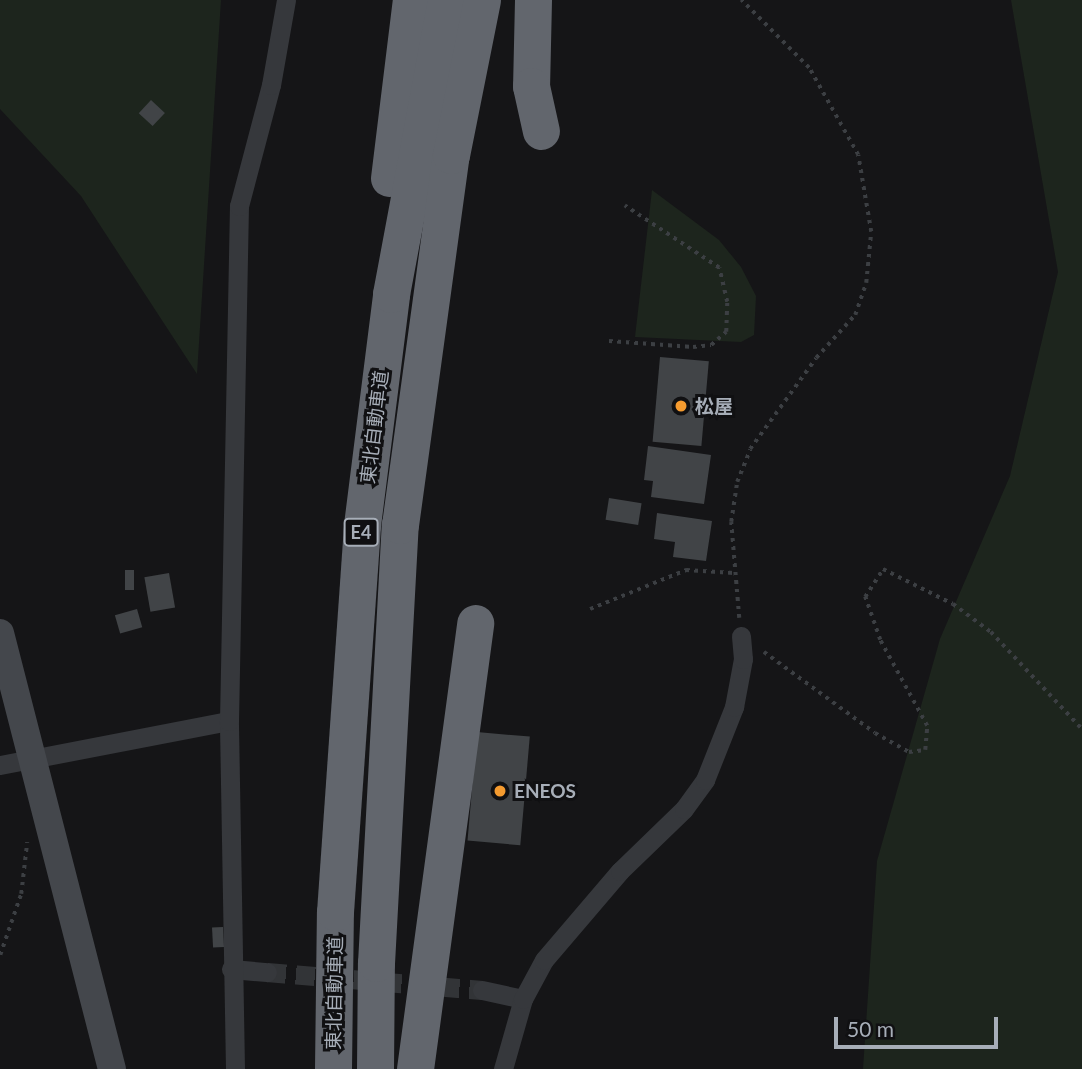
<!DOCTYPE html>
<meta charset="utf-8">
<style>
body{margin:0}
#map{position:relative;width:1082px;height:1069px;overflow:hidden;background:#151517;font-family:Lato,"Noto Sans JP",sans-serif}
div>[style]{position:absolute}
.green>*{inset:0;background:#1d251d}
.building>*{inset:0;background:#414447;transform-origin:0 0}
.street-tunnel>*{height:19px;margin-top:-9.5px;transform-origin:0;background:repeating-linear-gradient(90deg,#323437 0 19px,transparent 0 29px)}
.path>*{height:3.5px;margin-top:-1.75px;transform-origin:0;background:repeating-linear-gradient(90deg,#3c3f43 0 3.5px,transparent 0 8.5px)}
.street>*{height:19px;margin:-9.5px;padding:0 9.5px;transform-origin:9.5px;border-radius:9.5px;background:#36383c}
.secondary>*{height:28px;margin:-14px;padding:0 14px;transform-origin:14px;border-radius:14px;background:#44474c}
.highway>*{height:37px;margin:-18.5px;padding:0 18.5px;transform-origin:18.5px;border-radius:18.5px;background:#62666d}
.dots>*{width:19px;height:19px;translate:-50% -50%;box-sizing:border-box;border:4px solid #101012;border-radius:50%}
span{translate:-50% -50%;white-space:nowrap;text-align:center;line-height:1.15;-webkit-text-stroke:6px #101012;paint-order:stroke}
.shield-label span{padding:2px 5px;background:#101012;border:2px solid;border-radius:5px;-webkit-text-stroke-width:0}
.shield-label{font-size:18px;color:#a7aeb8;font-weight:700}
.poi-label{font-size:19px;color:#a7aeb8;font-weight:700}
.left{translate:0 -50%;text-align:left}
.street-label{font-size:19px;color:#a7aeb8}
.scale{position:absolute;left:834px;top:1017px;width:164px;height:32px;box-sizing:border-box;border:4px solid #a7aeb8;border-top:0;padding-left:9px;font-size:21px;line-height:24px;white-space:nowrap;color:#a7aeb8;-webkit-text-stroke:5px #101012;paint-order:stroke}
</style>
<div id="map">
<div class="green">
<i style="clip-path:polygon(0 0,221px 0,197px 374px,81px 196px,0 109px)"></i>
<i style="clip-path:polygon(1011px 0,1082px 0,1082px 1069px,863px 1069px,877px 861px,940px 639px,1010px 476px,1058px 272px)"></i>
<i style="clip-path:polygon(652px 190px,719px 240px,741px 267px,756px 296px,754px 335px,741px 342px,635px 337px)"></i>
</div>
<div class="building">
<i style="left:151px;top:100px;width:19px;height:18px;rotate:43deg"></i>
<i style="left:660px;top:357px;width:49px;height:85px;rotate:5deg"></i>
<i style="clip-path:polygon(648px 446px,711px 455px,704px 504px,651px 497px,653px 481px,644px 480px)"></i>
<i style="left:609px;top:498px;width:33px;height:22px;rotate:9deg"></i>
<i style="clip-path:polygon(657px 513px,712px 521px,706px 561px,673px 557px,675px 542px,654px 539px)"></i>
<i style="left:125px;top:570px;width:9px;height:20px"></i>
<i style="left:169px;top:573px;width:35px;height:25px;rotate:80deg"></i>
<i style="left:137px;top:609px;width:19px;height:23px;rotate:74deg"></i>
<i style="left:477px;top:732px;width:53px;height:109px;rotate:5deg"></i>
<i style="left:223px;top:927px;width:20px;height:11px;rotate:87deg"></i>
</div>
<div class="street-tunnel">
<i style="left:267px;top:972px;width:216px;rotate:4.8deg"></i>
</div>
<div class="path">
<i style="left:609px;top:341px;width:84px;rotate:4.1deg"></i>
<i style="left:693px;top:347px;width:18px;rotate:-6deg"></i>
<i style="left:711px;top:345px;width:20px;rotate:-41deg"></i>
<i style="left:726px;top:332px;width:30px;rotate:-88deg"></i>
<i style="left:727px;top:302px;width:35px;rotate:-103deg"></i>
<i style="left:719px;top:268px;width:113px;rotate:-146.6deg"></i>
<i style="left:590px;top:609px;width:104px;rotate:-22.1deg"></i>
<i style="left:686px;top:570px;width:48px;rotate:3.6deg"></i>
<i style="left:739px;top:618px;width:96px;rotate:-94.8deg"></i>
<i style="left:731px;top:522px;width:40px;rotate:-81.5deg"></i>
<i style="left:737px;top:482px;width:35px;rotate:-68deg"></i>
<i style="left:750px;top:449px;width:112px;rotate:-54deg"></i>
<i style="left:816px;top:358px;width:58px;rotate:-47.8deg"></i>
<i style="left:855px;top:315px;width:34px;rotate:-71deg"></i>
<i style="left:866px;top:283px;width:51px;rotate:-84.4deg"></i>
<i style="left:871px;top:232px;width:78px;rotate:-99.6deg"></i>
<i style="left:858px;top:155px;width:100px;rotate:-119.4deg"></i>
<i style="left:809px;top:68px;width:96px;rotate:-135deg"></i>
<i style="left:764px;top:652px;width:137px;rotate:36.1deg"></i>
<i style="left:875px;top:733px;width:39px;rotate:29deg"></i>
<i style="left:909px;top:752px;width:16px;rotate:-7deg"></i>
<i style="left:925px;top:750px;width:24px;rotate:-85deg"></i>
<i style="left:927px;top:726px;width:98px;rotate:-118.7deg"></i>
<i style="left:880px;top:640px;width:46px;rotate:-109.2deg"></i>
<i style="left:865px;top:597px;width:33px;rotate:-57deg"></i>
<i style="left:883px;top:569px;width:78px;rotate:26.6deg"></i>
<i style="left:953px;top:604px;width:47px;rotate:36.4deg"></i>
<i style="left:991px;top:632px;width:133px;rotate:46.8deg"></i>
<i style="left:0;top:955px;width:65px;rotate:-71deg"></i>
<i style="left:21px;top:894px;width:52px;rotate:-83.4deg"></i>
</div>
<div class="street">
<i style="left:0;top:765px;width:233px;rotate:-10.9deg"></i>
<i style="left:231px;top:969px;width:36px;rotate:5deg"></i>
<i style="left:482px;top:990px;width:42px;rotate:12.4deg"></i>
<i style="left:235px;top:1069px;width:348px;rotate:-91deg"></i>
<i style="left:229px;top:721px;width:515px;rotate:-88.89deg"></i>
<i style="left:239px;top:206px;width:125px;rotate:-75.2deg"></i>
<i style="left:271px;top:85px;width:86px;rotate:-80deg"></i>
<i style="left:503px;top:1069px;width:73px;rotate:-74.1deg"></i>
<i style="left:523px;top:999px;width:44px;rotate:-61.7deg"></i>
<i style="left:544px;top:960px;width:117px;rotate:-49.5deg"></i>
<i style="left:620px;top:871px;width:89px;rotate:-44.1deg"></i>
<i style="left:684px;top:809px;width:36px;rotate:-54deg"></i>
<i style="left:705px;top:780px;width:79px;rotate:-68.3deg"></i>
<i style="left:734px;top:707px;width:49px;rotate:-79.4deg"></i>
<i style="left:743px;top:659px;width:23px;rotate:-95deg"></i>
</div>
<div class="secondary">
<i style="left:0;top:633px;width:450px;rotate:75.6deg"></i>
</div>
<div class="highway">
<i style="left:533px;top:0;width:86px;rotate:91.3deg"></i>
<i style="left:531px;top:86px;width:46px;rotate:77.5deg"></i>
<i style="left:389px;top:178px;width:179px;rotate:-83deg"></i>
<i style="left:333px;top:1069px;width:157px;rotate:-89.3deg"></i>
<i style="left:335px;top:912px;width:388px;rotate:-86deg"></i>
<i style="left:362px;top:525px;width:233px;rotate:-82.8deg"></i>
<i style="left:391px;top:294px;width:299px;rotate:-79.4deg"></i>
<i style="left:375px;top:1069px;width:106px;rotate:-89.5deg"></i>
<i style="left:376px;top:963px;width:439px;rotate:-86.9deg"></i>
<i style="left:400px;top:525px;width:373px;rotate:-82.2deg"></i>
<i style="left:451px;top:155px;width:158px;rotate:-78.7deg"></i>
<i style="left:415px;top:1069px;width:450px;rotate:-82.3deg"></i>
</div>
<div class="dots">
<i style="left:681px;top:406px;background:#f59b2f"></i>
<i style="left:500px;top:791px;background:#f59b2f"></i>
</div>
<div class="shield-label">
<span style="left:361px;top:532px">E4</span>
</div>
<div class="poi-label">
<span class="left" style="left:695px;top:406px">松屋</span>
<span class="left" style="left:514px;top:791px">ENEOS</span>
</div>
<div class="street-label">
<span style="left:374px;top:427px;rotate:-83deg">東北自動車道</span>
<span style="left:334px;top:993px;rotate:-89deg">東北自動車道</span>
</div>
<div class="scale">50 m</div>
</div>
